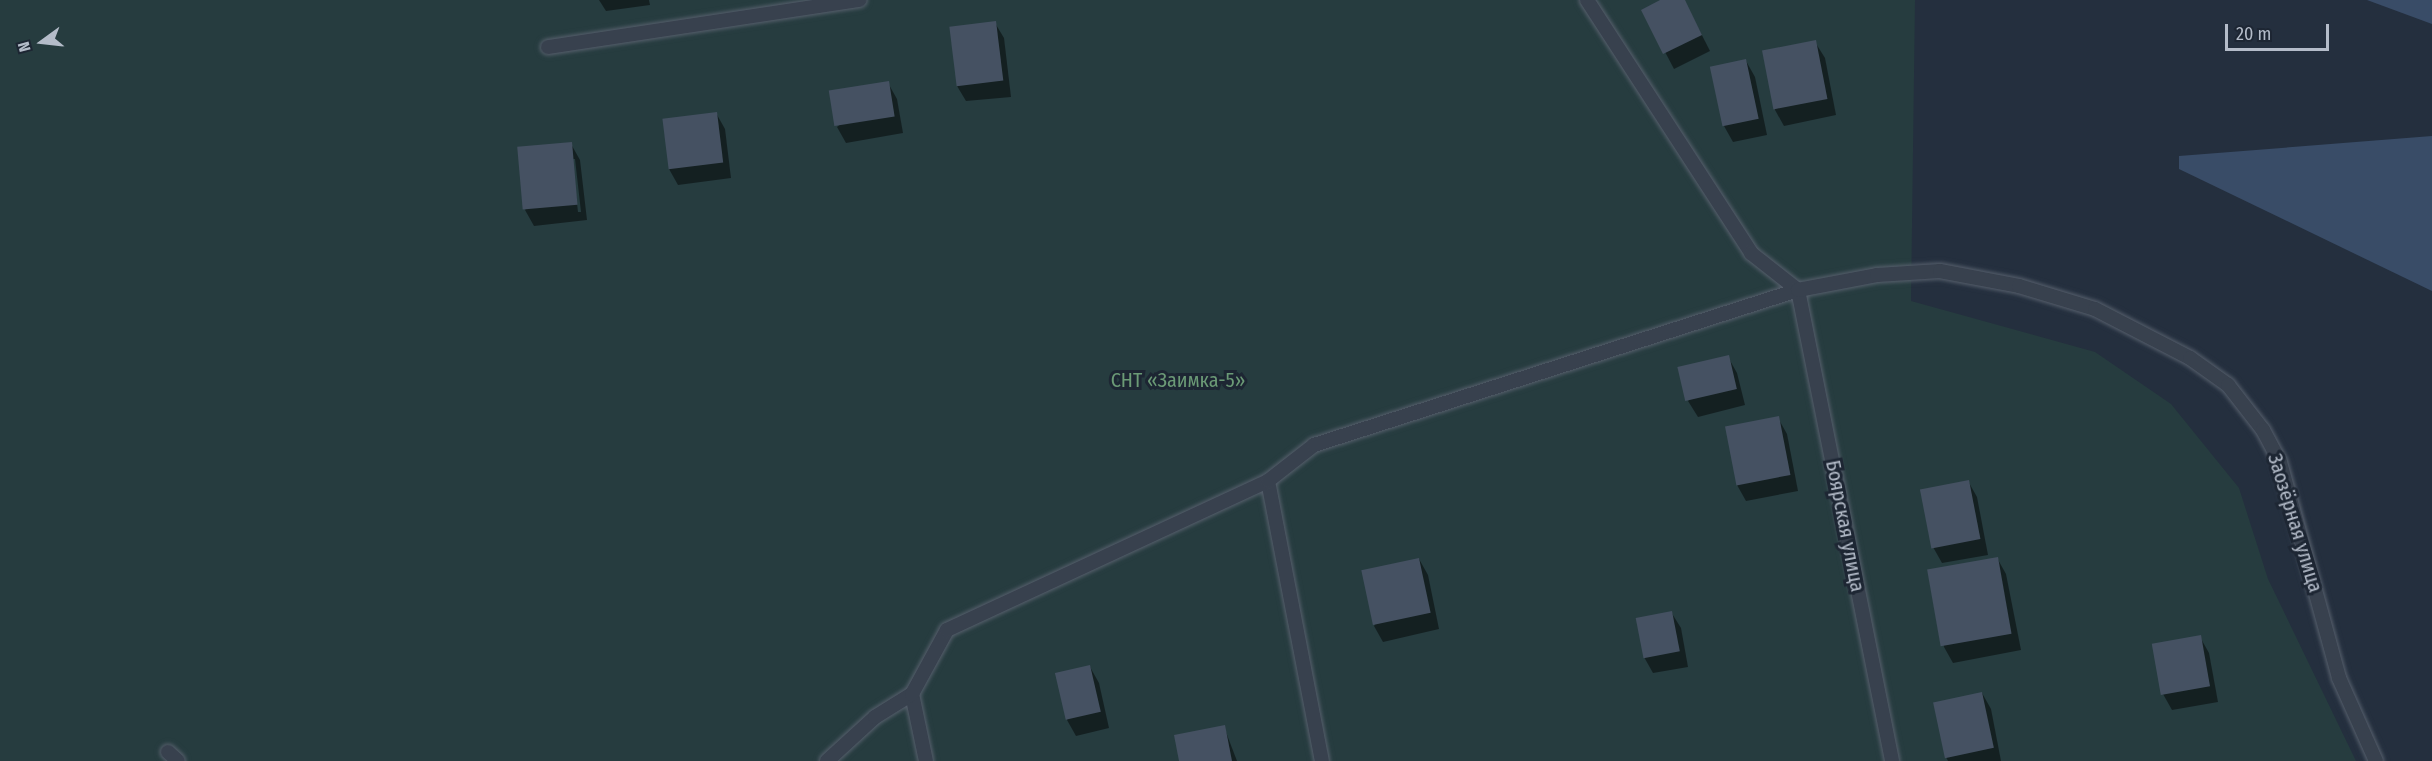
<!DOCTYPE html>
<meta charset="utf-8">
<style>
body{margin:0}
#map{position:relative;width:2432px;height:761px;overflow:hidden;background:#242f3e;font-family:"Fira Sans Condensed",sans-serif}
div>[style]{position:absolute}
.green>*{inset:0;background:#263c3f}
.water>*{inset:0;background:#394c67}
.shadow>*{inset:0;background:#0007}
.building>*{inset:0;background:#455162;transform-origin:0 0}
.roads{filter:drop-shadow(0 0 2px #565f6c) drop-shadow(0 0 2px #565f6c)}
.service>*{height:14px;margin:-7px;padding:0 7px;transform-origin:7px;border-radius:7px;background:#38414e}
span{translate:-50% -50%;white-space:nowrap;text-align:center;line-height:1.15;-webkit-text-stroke:6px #1d2633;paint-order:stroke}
.park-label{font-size:20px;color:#6b9a76}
.street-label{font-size:20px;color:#b4bcc9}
.north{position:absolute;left:12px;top:12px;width:60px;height:60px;-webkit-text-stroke:4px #1d2633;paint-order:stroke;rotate:255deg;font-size:16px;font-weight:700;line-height:24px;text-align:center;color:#b4bcc9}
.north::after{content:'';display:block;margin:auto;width:21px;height:27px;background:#b4bcc9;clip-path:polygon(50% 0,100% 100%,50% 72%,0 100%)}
.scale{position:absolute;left:2225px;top:24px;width:104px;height:27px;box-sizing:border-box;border:3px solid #b4bcc9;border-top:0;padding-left:8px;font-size:18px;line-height:21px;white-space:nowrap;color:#b4bcc9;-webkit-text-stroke:4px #1d2633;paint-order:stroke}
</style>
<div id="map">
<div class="green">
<i style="clip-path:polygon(0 0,1915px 0,1911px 301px,2095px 352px,2171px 404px,2239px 488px,2268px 579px,2356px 761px,0 761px)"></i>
</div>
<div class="water">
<i style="clip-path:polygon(2367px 0,2432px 0,2432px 24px)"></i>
<i style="clip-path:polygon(2432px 136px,2432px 291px,2179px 169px,2179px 156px)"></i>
</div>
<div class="shadow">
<i style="clip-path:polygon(599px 0,649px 0,650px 5px,606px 11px)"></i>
<i style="clip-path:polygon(1664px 0,1684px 0,1710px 51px,1674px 69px,1643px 10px)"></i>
<i style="clip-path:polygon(995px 23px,1004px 38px,1011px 97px,966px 101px,957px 86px)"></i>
<i style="clip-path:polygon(1815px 42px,1825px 58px,1836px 115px,1784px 126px,1775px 110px,1763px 53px)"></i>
<i style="clip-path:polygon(1746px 61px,1755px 77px,1767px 135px,1733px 142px,1724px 126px,1712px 68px)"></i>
<i style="clip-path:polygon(888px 83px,897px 99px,903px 133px,846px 143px,837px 127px)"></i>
<i style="clip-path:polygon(716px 113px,725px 129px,731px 178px,678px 185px,669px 169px)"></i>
<i style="clip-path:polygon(evenodd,571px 144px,580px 160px,587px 220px,534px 226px,525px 210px,571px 144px,572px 159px,575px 159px,581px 212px,578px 212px,572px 159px)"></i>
<i style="clip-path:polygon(1728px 357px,1737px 373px,1745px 405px,1698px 417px,1688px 401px)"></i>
<i style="clip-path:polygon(1778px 418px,1787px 434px,1798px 491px,1746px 501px,1737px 485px,1727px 427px)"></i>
<i style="clip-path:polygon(1968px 481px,1977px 497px,1988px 555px,1942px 563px,1933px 547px)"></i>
<i style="clip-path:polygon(1997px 558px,2006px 574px,2021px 650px,1953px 663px,1944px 647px,1929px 571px)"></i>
<i style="clip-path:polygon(1419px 559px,1428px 575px,1439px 629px,1383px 642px,1374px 626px)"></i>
<i style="clip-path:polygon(1671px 612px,1681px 628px,1688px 667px,1653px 673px,1644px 657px)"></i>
<i style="clip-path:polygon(2200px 637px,2209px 653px,2218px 702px,2172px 710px,2163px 694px)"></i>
<i style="clip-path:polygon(1090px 667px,1099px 683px,1109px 728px,1076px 736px,1067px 720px)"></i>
<i style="clip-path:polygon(1982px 693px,1991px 709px,2001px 761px,1948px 761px,1946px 757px)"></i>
<i style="clip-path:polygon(1224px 727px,1237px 761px,1181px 761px)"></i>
</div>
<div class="building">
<i style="clip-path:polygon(1660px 0,1685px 0,1702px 35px,1663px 54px,1641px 10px)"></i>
<i style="left:996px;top:21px;width:60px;height:47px;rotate:83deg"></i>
<i style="left:1816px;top:40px;width:60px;height:55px;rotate:79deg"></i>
<i style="left:1746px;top:59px;width:61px;height:37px;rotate:78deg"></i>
<i style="left:889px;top:81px;width:36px;height:61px;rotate:81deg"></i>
<i style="left:717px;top:112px;width:51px;height:55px;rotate:83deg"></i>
<i style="left:572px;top:142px;width:63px;height:55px;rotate:85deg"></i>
<i style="left:1729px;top:355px;width:35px;height:53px;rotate:77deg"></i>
<i style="left:1779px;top:416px;width:60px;height:55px;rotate:79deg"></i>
<i style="left:1969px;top:480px;width:60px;height:50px;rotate:79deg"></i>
<i style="left:1998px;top:557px;width:78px;height:72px;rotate:80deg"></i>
<i style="left:1419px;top:558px;width:56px;height:59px;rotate:78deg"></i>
<i style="left:1672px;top:611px;width:41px;height:37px;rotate:79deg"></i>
<i style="left:2201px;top:635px;width:52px;height:50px;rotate:80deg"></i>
<i style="left:1090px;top:665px;width:48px;height:36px;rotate:77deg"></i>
<i style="left:1982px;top:692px;width:57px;height:50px;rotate:78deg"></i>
<i style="clip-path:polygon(1225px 725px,1232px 761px,1179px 761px,1174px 735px)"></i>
</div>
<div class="roads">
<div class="service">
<i style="left:1587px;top:0;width:302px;rotate:57deg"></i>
<i style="left:1751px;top:253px;width:60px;rotate:38.2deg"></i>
<i style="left:548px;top:47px;width:315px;rotate:-8.6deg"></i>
<i style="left:1798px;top:290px;width:480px;rotate:78.7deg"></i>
<i style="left:1268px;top:481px;width:285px;rotate:79.1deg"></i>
<i style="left:912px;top:694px;width:68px;rotate:78.2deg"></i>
<i style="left:168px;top:752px;width:13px;rotate:42deg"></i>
<i style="left:827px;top:761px;width:65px;rotate:-42.5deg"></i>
<i style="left:875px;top:717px;width:44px;rotate:-31.9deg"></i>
<i style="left:912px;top:694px;width:73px;rotate:-61.3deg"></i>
<i style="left:947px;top:630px;width:354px;rotate:-24.9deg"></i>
<i style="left:1268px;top:481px;width:58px;rotate:-38deg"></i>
<i style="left:1314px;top:445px;width:508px;rotate:-17.76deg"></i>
<i style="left:1798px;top:290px;width:80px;rotate:-10.8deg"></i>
<i style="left:1877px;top:275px;width:63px;rotate:-3.6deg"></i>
<i style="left:1940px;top:271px;width:80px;rotate:10.8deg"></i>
<i style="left:2019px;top:286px;width:79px;rotate:16.8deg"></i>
<i style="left:2095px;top:309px;width:107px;rotate:27.3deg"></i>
<i style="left:2190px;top:358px;width:47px;rotate:35.4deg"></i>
<i style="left:2228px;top:385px;width:57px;rotate:52.1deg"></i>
<i style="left:2263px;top:430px;width:36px;rotate:62deg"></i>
<i style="left:2280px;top:462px;width:224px;rotate:74.7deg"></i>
<i style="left:2339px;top:678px;width:91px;rotate:66deg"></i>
</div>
</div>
<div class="park-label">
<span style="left:1178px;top:380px">СНТ «Заимка-5»</span>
</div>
<div class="street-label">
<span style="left:2295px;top:523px;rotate:73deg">Заозёрная улица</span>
<span style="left:1845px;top:526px;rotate:79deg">Боярская улица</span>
</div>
<div class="north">N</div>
<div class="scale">20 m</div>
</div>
